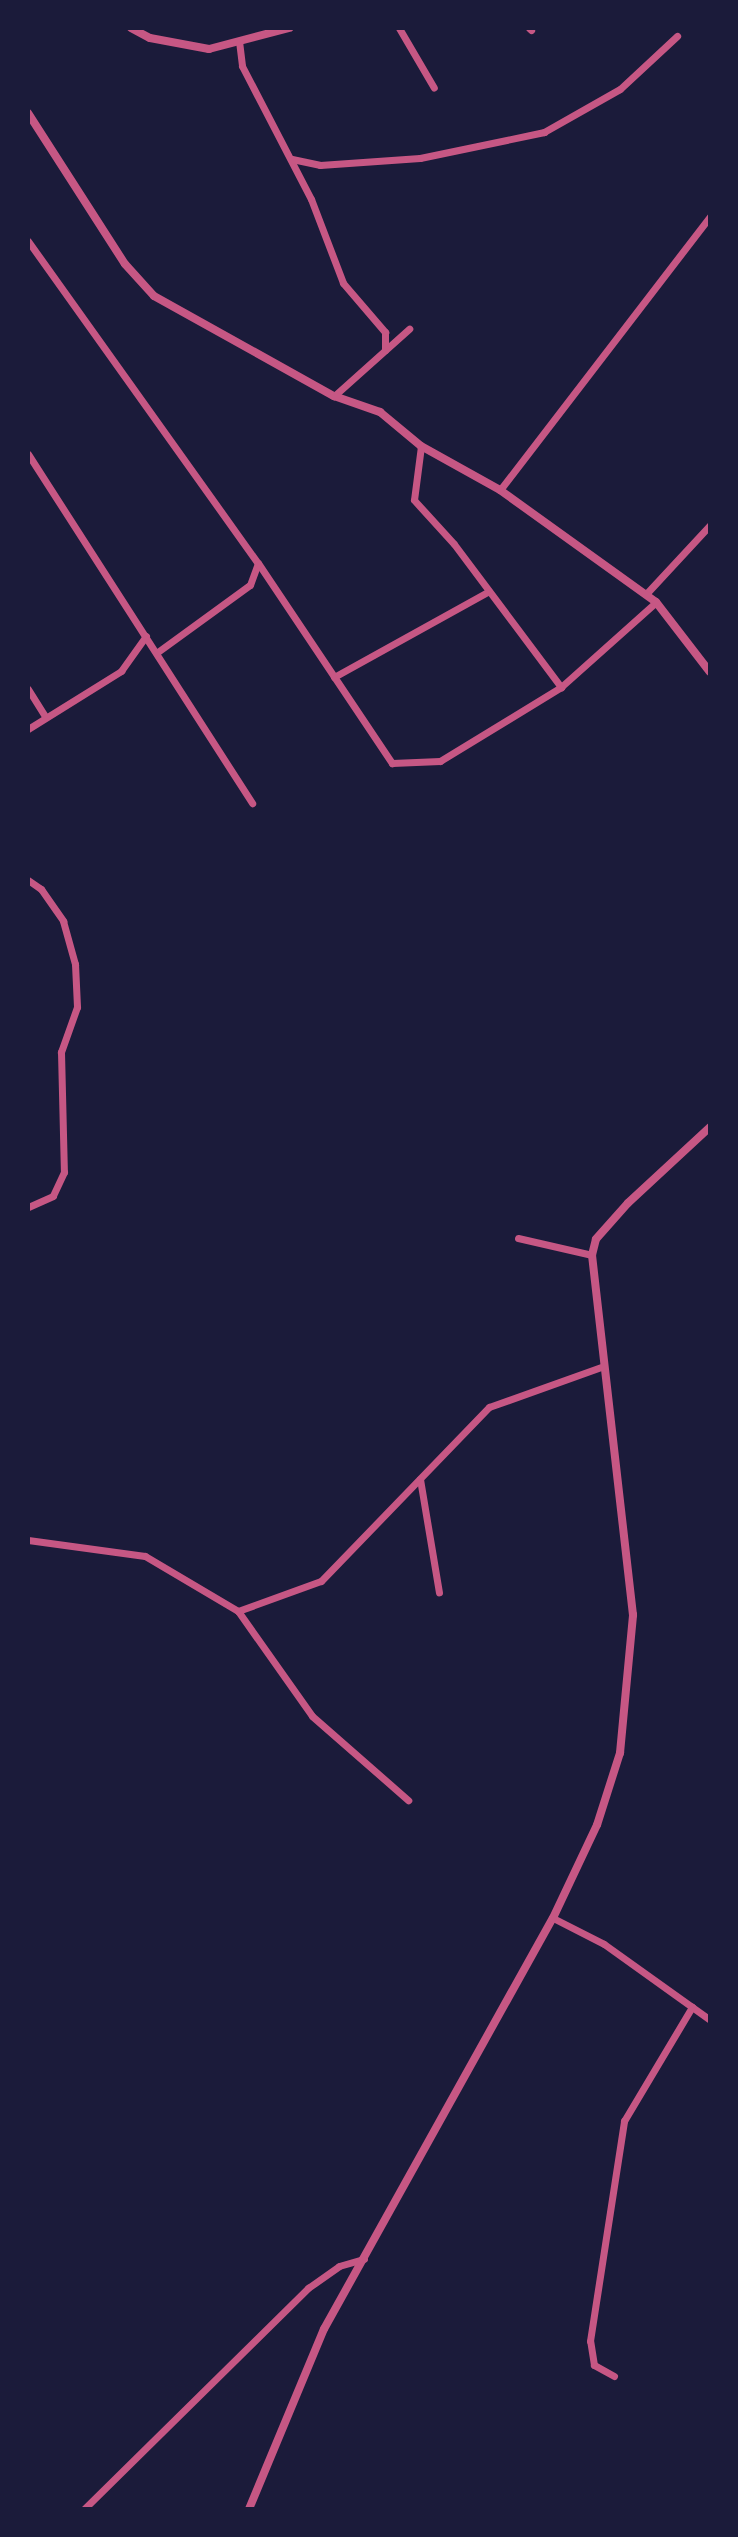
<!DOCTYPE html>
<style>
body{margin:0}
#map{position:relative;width:738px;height:2537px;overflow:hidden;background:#1b1b3a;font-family:Montserrat,sans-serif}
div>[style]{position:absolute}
.minor>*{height:7px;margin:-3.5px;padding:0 3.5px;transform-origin:3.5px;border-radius:3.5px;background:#c65784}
.tertiary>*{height:8px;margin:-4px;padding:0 4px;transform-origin:4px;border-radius:4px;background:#c65784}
span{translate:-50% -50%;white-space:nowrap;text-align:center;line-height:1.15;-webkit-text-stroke:7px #1b1b3a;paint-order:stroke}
.frame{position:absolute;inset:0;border:30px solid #1b1b3a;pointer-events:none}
</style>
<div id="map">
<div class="minor">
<i style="left:399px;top:28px;width:69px;rotate:59.7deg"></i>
<i style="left:529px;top:28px;width:3px;rotate:45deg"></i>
<i style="left:239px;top:41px;width:25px;rotate:83deg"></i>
<i style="left:242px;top:66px;width:150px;rotate:62.6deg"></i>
<i style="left:311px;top:199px;width:90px;rotate:69.1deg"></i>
<i style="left:343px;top:283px;width:65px;rotate:49.4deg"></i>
<i style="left:385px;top:332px;width:18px;rotate:90deg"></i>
<i style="left:292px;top:159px;width:29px;rotate:12deg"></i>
<i style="left:320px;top:165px;width:100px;rotate:-4deg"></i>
<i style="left:420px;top:158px;width:127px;rotate:-11.8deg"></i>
<i style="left:544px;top:132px;width:87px;rotate:-29.5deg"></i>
<i style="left:620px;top:89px;width:78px;rotate:-42.9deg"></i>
<i style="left:28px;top:241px;width:396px;rotate:54.5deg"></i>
<i style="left:258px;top:563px;width:241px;rotate:56.2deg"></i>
<i style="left:392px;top:763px;width:48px;rotate:-2.4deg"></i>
<i style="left:440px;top:761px;width:142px;rotate:-31.4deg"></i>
<i style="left:561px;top:687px;width:127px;rotate:-41.8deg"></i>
<i style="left:334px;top:396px;width:101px;rotate:-41.8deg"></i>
<i style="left:421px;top:446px;width:54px;rotate:97.4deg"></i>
<i style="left:414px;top:500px;width:59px;rotate:47.7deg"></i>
<i style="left:454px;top:544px;width:179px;rotate:53.2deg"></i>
<i style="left:28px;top:454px;width:415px;rotate:57.3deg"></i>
<i style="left:500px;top:490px;width:345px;rotate:-52.5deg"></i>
<i style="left:646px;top:594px;width:94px;rotate:-47.2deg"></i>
<i style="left:159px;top:651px;width:112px;rotate:-36deg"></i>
<i style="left:250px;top:585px;width:23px;rotate:-70deg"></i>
<i style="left:334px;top:677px;width:177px;rotate:-29deg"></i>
<i style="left:28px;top:689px;width:32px;rotate:58deg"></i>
<i style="left:28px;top:729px;width:110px;rotate:-31.9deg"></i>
<i style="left:121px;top:671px;width:43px;rotate:-54.5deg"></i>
<i style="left:28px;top:880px;width:16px;rotate:35deg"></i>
<i style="left:41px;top:889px;width:39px;rotate:55deg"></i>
<i style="left:63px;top:921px;width:45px;rotate:74.4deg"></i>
<i style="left:75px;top:964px;width:43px;rotate:87.3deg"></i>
<i style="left:77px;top:1007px;width:48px;rotate:109.6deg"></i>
<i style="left:61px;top:1052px;width:120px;rotate:88.6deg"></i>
<i style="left:64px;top:1172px;width:26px;rotate:115deg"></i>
<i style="left:53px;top:1196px;width:27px;rotate:156deg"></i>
<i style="left:518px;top:1238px;width:76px;rotate:12.9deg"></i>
<i style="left:420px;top:1479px;width:115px;rotate:80.5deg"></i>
<i style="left:28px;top:1540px;width:118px;rotate:7.8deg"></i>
<i style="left:145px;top:1556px;width:108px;rotate:30.6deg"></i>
<i style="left:238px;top:1611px;width:128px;rotate:54.8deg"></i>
<i style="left:312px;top:1716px;width:128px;rotate:41.2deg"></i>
<i style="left:238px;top:1611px;width:88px;rotate:-19.9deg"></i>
<i style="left:321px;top:1581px;width:242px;rotate:-46deg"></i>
<i style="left:489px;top:1407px;width:122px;rotate:-19.6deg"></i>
<i style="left:553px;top:1918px;width:57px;rotate:27deg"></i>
<i style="left:604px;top:1944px;width:130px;rotate:35.6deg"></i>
<i style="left:614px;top:2376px;width:23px;rotate:-151deg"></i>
<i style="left:594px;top:2365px;width:24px;rotate:-99deg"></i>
<i style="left:590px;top:2341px;width:223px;rotate:-81.2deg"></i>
<i style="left:624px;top:2121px;width:133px;rotate:-59.2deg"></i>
<i style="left:84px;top:2509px;width:315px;rotate:-44.6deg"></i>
<i style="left:308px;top:2288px;width:38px;rotate:-35deg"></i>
<i style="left:339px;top:2266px;width:26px;rotate:-16deg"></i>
</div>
<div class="tertiary">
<i style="left:131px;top:28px;width:21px;rotate:28deg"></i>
<i style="left:150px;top:38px;width:60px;rotate:10.6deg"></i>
<i style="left:209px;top:49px;width:83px;rotate:-14.7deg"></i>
<i style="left:28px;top:113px;width:179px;rotate:57.3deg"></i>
<i style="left:125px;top:264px;width:43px;rotate:47.8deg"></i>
<i style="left:154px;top:296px;width:206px;rotate:29.1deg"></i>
<i style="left:334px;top:396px;width:49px;rotate:19.2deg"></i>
<i style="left:380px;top:412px;width:53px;rotate:39.7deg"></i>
<i style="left:421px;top:446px;width:90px;rotate:29.1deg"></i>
<i style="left:500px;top:490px;width:192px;rotate:35.7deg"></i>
<i style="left:656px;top:602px;width:88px;rotate:52.4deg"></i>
<i style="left:249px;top:2509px;width:195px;rotate:-67.4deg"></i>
<i style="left:324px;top:2329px;width:470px;rotate:-60.9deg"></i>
<i style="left:553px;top:1918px;width:103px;rotate:-64.7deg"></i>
<i style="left:597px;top:1825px;width:76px;rotate:-72.3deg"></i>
<i style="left:620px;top:1753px;width:139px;rotate:-84.6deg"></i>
<i style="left:633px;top:1615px;width:362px;rotate:-96.5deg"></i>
<i style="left:592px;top:1255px;width:16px;rotate:-76deg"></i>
<i style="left:596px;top:1239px;width:48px;rotate:-48.4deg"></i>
<i style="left:628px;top:1203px;width:112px;rotate:-42.8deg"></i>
</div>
<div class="frame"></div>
</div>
